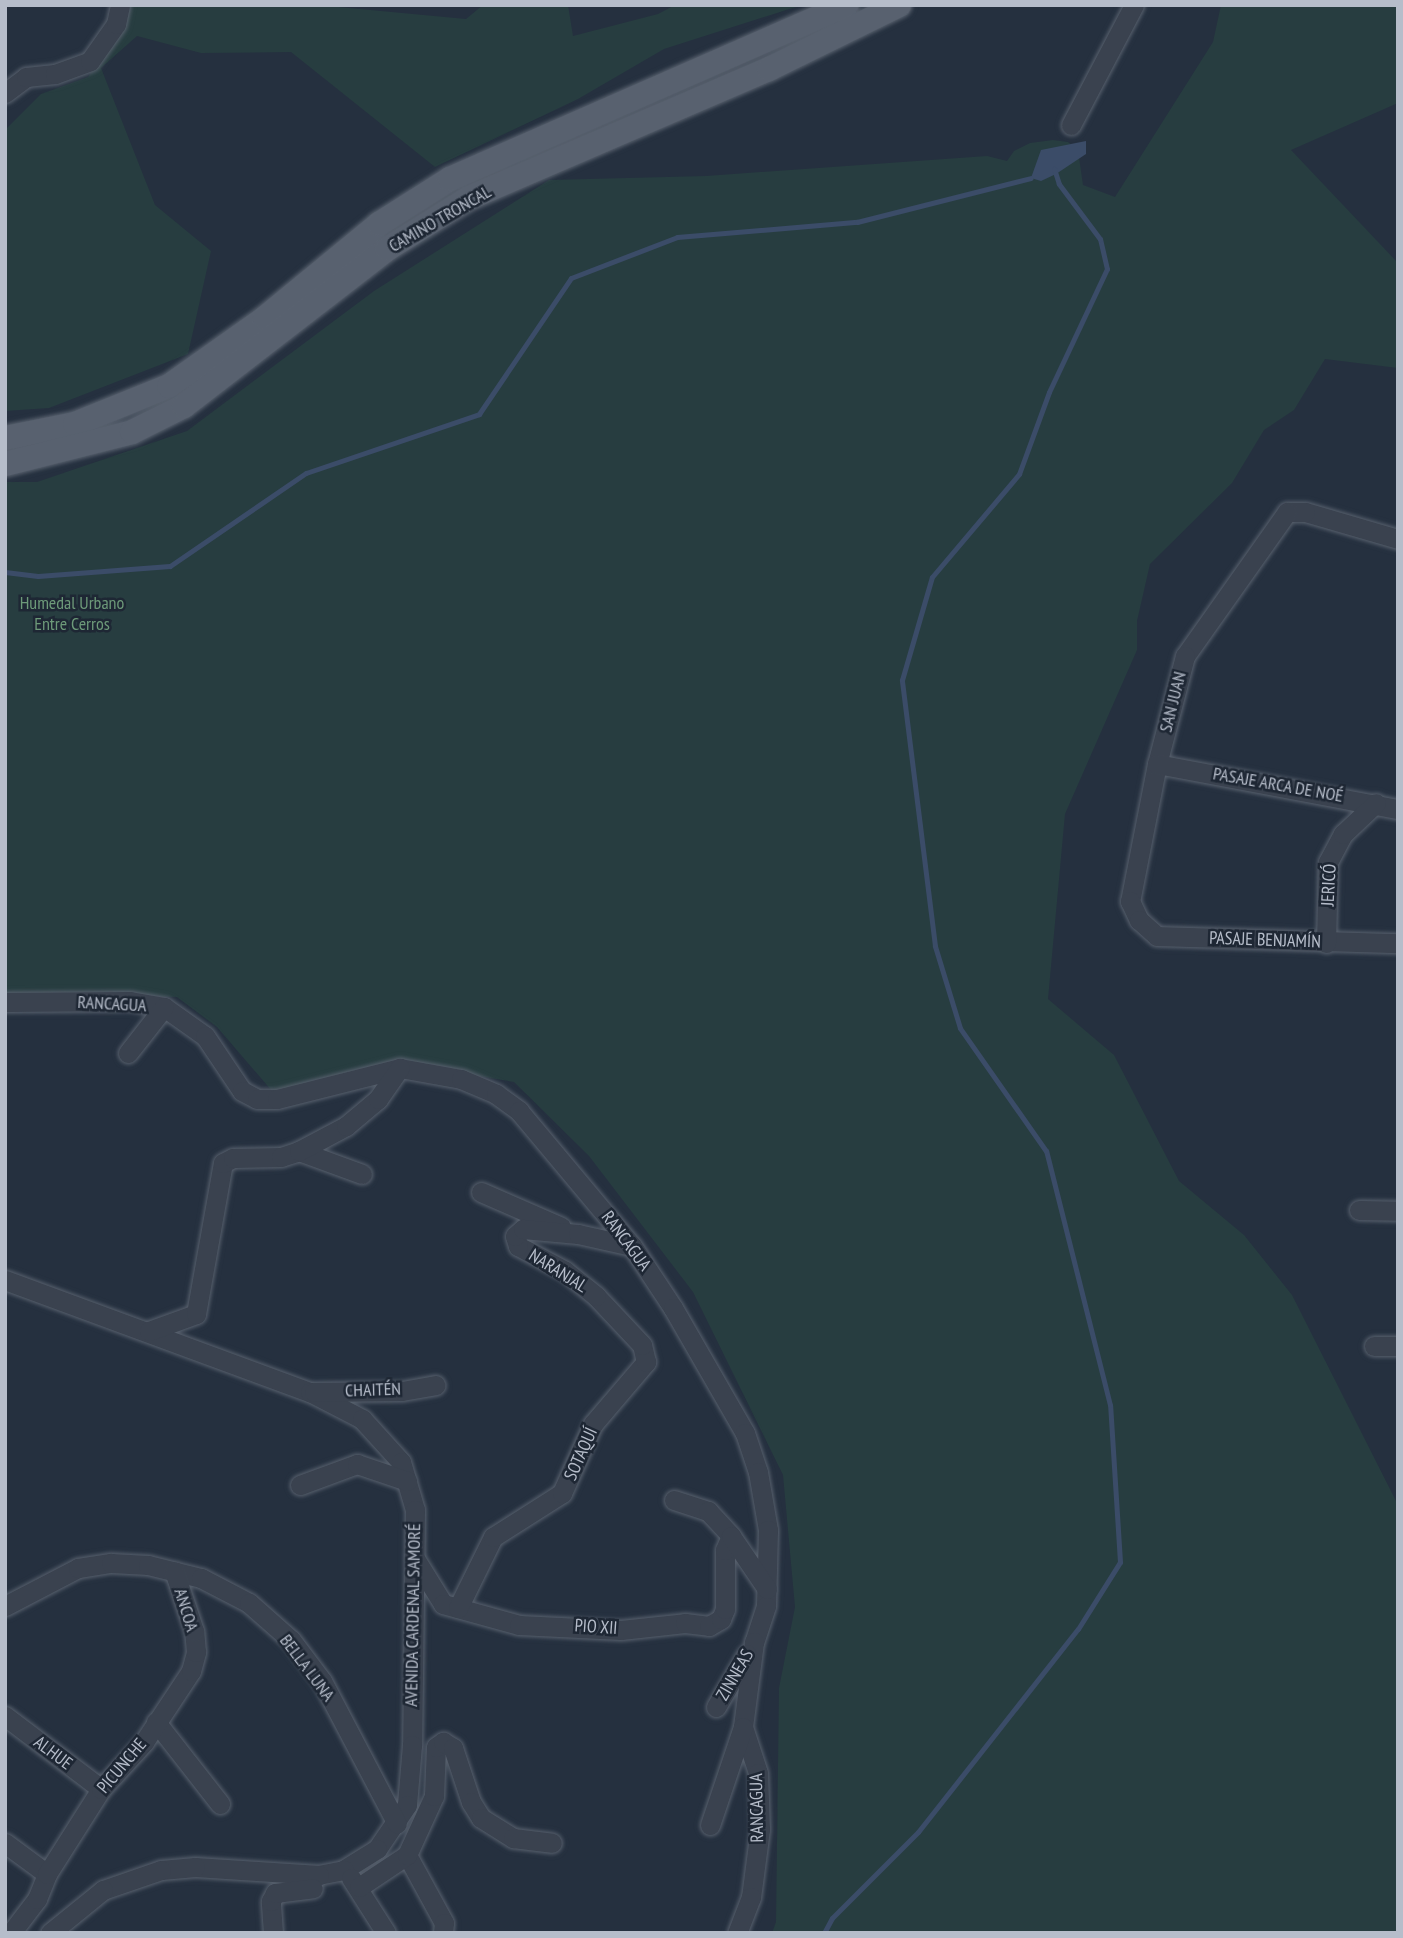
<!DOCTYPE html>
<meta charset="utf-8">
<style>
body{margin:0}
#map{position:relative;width:1403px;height:1938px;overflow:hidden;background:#25303f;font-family:"PT Sans Narrow",sans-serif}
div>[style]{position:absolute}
.green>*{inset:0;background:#273d40}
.water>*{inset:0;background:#3b4c68}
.stream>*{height:5px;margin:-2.5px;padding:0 2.5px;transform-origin:2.5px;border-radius:2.5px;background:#3b4c68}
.roads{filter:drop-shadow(0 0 2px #57606d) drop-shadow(0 0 2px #57606d)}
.minor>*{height:19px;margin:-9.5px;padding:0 9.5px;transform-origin:9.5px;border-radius:9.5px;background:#3a424f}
.major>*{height:24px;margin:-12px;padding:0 12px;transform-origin:12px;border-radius:12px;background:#58616f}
span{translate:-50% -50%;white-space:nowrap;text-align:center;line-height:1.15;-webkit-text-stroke:5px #1e2734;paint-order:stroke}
.street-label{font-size:18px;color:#b6bdca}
.park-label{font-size:18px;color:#6d9a79}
.frame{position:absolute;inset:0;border:7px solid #b6bdca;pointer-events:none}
</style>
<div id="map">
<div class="green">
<i style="clip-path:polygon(126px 5px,317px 5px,466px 19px,483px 5px,568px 5px,573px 36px,658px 14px,675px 5px,802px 5px,664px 49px,578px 99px,435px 167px,291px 52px,201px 53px,137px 36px,101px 68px,155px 205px,211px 251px,188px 354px,49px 408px,5px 411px,5px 130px,41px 94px,88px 77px,122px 26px)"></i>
<i style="clip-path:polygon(1221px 5px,1398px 5px,1398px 103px,1291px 150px,1398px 263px,1398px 368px,1325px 359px,1294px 410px,1264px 430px,1232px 483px,1150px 564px,1137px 621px,1137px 650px,1065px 814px,1048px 999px,1114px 1055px,1179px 1181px,1244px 1235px,1292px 1295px,1398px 1505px,1398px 1933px,772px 1933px,776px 1922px,779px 1688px,795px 1607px,783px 1475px,693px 1292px,589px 1156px,514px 1082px,406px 1064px,272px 1091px,217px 1027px,177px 997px,5px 993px,5px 482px,37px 482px,187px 431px,374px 291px,549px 180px,706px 176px,987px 156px,1007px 161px,1014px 151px,1030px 143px,1053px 140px,1068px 142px,1078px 150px,1083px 185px,1115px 197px,1213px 42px)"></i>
</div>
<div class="water">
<i style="clip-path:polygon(1086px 141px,1086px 154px,1056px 174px,1041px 181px,1031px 178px,1041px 150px)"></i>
</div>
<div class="stream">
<i style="left:5px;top:572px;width:33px;rotate:7deg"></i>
<i style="left:38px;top:576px;width:132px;rotate:-4.3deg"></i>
<i style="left:170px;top:566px;width:165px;rotate:-34.4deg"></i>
<i style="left:306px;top:473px;width:183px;rotate:-18.8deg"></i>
<i style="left:479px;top:414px;width:164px;rotate:-55.9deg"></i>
<i style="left:571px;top:278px;width:114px;rotate:-21.1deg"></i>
<i style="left:677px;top:237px;width:181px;rotate:-4.8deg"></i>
<i style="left:857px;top:222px;width:179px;rotate:-14.2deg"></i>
<i style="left:824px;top:1933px;width:17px;rotate:-62deg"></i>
<i style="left:832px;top:1918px;width:122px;rotate:-45deg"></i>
<i style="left:918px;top:1832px;width:258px;rotate:-51.8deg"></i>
<i style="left:1078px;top:1629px;width:79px;rotate:-57.9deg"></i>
<i style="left:1120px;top:1562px;width:157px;rotate:-93.6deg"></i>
<i style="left:1110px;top:1405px;width:262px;rotate:-104.1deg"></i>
<i style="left:1046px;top:1151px;width:150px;rotate:-125deg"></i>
<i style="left:960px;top:1028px;width:86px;rotate:-107deg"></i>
<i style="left:935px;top:946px;width:268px;rotate:-97.1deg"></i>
<i style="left:902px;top:680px;width:107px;rotate:-73.8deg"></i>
<i style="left:932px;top:577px;width:135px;rotate:-49.8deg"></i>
<i style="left:1019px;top:474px;width:87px;rotate:-69.9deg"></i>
<i style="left:1049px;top:392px;width:136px;rotate:-64.8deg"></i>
<i style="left:1107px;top:269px;width:31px;rotate:-103deg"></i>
<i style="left:1100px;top:239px;width:69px;rotate:-126.7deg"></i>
<i style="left:1059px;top:184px;width:16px;rotate:-108deg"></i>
</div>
<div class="roads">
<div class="minor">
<i style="left:5px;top:93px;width:26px;rotate:-37deg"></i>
<i style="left:26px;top:77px;width:29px;rotate:-6deg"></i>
<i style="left:55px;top:74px;width:37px;rotate:-20deg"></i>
<i style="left:90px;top:61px;width:45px;rotate:-54.9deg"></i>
<i style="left:116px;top:24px;width:19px;rotate:-78deg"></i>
<i style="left:1071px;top:125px;width:136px;rotate:-62.3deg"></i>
<i style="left:1398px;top:539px;width:97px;rotate:-163.8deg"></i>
<i style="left:1305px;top:512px;width:18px;rotate:180deg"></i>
<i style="left:1287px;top:512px;width:176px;rotate:125.3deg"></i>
<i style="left:1185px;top:656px;width:112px;rotate:104.5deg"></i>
<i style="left:1157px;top:764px;width:140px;rotate:101.1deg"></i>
<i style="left:1130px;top:901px;width:21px;rotate:65deg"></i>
<i style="left:1139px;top:920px;width:24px;rotate:42deg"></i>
<i style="left:1157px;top:936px;width:241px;rotate:1.7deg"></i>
<i style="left:1157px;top:764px;width:245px;rotate:10.6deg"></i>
<i style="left:1326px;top:943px;width:81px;rotate:-88.6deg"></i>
<i style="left:1328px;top:862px;width:32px;rotate:-62deg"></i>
<i style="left:1343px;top:834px;width:45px;rotate:-43.2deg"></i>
<i style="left:5px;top:1002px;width:125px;rotate:-0.5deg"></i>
<i style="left:130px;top:1001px;width:35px;rotate:10deg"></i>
<i style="left:164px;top:1007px;width:50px;rotate:35.3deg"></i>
<i style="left:205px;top:1036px;width:66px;rotate:56.1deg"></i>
<i style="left:242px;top:1091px;width:17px;rotate:28deg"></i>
<i style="left:257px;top:1099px;width:20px"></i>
<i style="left:277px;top:1099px;width:127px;rotate:-14.1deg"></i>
<i style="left:400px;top:1068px;width:62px;rotate:10.2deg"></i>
<i style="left:461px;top:1079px;width:38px;rotate:23deg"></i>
<i style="left:496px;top:1094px;width:29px;rotate:36deg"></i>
<i style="left:519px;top:1111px;width:176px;rotate:50.1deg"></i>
<i style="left:632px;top:1246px;width:74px;rotate:56.5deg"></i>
<i style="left:673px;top:1308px;width:144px;rotate:60.1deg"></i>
<i style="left:745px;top:1433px;width:41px;rotate:71.6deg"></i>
<i style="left:758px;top:1472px;width:59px;rotate:80.2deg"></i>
<i style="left:768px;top:1530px;width:76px;rotate:91.5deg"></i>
<i style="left:766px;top:1606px;width:38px;rotate:108deg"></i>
<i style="left:754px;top:1642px;width:86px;rotate:97.4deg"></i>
<i style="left:743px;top:1727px;width:48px;rotate:71.9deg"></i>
<i style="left:758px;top:1773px;width:56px;rotate:88deg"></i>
<i style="left:760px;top:1829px;width:69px;rotate:97.5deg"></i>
<i style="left:751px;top:1897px;width:39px;rotate:111deg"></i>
<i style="left:128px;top:1053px;width:58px;rotate:-52deg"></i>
<i style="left:299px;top:1151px;width:67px;rotate:20.1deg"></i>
<i style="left:481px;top:1192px;width:87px;rotate:23.6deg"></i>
<i style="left:1359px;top:1210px;width:39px;rotate:1deg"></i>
<i style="left:5px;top:1280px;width:325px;rotate:20.2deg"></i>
<i style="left:310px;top:1392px;width:59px;rotate:27.4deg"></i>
<i style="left:362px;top:1419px;width:58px;rotate:47.8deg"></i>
<i style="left:401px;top:1462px;width:50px;rotate:73.7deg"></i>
<i style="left:415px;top:1510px;width:235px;rotate:90.7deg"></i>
<i style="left:412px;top:1745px;width:60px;rotate:94.8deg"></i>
<i style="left:407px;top:1805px;width:53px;rotate:124.3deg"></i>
<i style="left:377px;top:1849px;width:39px;rotate:148deg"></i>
<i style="left:344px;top:1870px;width:25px;rotate:169deg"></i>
<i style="left:319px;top:1875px;width:124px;rotate:-176.3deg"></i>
<i style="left:195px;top:1867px;width:34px;rotate:175deg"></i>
<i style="left:161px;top:1870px;width:61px;rotate:161deg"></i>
<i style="left:103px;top:1890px;width:68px;rotate:140.9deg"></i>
<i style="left:149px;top:1331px;width:50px;rotate:-19.9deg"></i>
<i style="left:196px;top:1314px;width:153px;rotate:-79.9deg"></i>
<i style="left:223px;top:1163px;width:11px;rotate:-27deg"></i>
<i style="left:233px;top:1158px;width:48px;rotate:-1.2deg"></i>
<i style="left:281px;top:1157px;width:19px;rotate:-18deg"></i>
<i style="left:299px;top:1151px;width:53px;rotate:-28deg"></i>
<i style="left:346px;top:1126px;width:42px;rotate:-40.2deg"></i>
<i style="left:378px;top:1099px;width:38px;rotate:-55deg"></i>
<i style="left:1374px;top:1346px;width:24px"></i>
<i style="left:314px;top:1392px;width:88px;rotate:-0.7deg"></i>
<i style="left:402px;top:1391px;width:34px;rotate:-10deg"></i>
<i style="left:300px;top:1485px;width:61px;rotate:-20.2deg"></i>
<i style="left:357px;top:1464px;width:53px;rotate:18.8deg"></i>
<i style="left:674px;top:1500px;width:36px;rotate:18deg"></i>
<i style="left:708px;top:1511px;width:34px;rotate:47deg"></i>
<i style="left:414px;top:1557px;width:55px;rotate:58.3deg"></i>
<i style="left:443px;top:1604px;width:79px;rotate:15.4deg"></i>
<i style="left:519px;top:1625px;width:102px;rotate:2.8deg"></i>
<i style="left:621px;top:1630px;width:64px;rotate:-6.2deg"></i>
<i style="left:685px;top:1623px;width:24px;rotate:7deg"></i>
<i style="left:709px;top:1626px;width:14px;rotate:-30deg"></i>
<i style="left:721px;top:1619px;width:11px;rotate:-68deg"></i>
<i style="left:725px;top:1609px;width:59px;rotate:-90deg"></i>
<i style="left:725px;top:1550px;width:15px;rotate:-67deg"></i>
<i style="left:731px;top:1536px;width:64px;rotate:55.8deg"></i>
<i style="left:5px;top:1606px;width:82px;rotate:-27.5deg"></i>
<i style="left:78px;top:1568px;width:33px;rotate:-9deg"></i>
<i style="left:111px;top:1563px;width:37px;rotate:3deg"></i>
<i style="left:148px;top:1565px;width:55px;rotate:13.8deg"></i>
<i style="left:201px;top:1578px;width:54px;rotate:27.5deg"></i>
<i style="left:249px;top:1603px;width:56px;rotate:41.4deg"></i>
<i style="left:291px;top:1640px;width:51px;rotate:52.9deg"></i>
<i style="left:322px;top:1681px;width:161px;rotate:62.3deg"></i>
<i style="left:458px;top:1608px;width:79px;rotate:-63.8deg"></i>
<i style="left:493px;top:1537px;width:82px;rotate:-32.5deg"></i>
<i style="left:562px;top:1493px;width:76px;rotate:-65.8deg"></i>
<i style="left:593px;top:1424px;width:82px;rotate:-49.5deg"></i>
<i style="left:646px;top:1362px;width:17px;rotate:-103deg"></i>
<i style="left:642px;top:1345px;width:67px;rotate:-133.2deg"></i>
<i style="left:596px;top:1296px;width:40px;rotate:-141deg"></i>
<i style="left:565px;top:1271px;width:53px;rotate:-152deg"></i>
<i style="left:518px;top:1246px;width:10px;rotate:-107deg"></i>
<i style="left:515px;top:1236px;width:11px;rotate:-41deg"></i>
<i style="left:523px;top:1229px;width:55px;rotate:5.2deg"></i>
<i style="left:578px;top:1234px;width:55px;rotate:12.5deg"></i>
<i style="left:716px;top:1707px;width:61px;rotate:-59.7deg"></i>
<i style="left:5px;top:1716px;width:121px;rotate:37.2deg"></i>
<i style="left:156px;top:1722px;width:104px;rotate:52deg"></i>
<i style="left:710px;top:1825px;width:103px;rotate:-71.4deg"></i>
<i style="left:5px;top:1843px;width:52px;rotate:36.4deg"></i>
<i style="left:407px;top:1855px;width:77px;rotate:61.4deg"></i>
<i style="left:444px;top:1923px;width:10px;rotate:96deg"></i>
<i style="left:351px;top:1878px;width:65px;rotate:57.5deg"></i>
<i style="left:359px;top:1887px;width:58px;rotate:-33.7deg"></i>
<i style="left:407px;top:1855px;width:65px;rotate:-65.4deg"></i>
<i style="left:434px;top:1796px;width:49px;rotate:-87.7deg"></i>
<i style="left:436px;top:1747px;width:9px;rotate:-36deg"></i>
<i style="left:443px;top:1742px;width:12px;rotate:31deg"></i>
<i style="left:453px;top:1748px;width:57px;rotate:71.6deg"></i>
<i style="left:471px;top:1802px;width:19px;rotate:58deg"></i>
<i style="left:481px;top:1818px;width:38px;rotate:32deg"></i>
<i style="left:513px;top:1838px;width:39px;rotate:7deg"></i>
<i style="left:11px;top:1933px;width:43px;rotate:-52.6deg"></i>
<i style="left:37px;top:1899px;width:27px;rotate:-68deg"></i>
<i style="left:47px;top:1874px;width:101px;rotate:-57.6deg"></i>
<i style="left:101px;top:1789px;width:64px;rotate:-47.5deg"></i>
<i style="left:144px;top:1742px;width:85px;rotate:-56.5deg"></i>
<i style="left:191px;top:1671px;width:20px;rotate:-75deg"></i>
<i style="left:196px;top:1652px;width:21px;rotate:-95deg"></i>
<i style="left:194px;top:1631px;width:63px;rotate:-108.4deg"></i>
<i style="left:273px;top:1933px;width:32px;rotate:-94deg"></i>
<i style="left:271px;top:1901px;width:9px;rotate:-63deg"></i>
<i style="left:275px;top:1893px;width:38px;rotate:-7deg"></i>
</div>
<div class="major">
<i style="left:5px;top:438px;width:71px;rotate:-11.3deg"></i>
<i style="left:75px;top:424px;width:101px;rotate:-22deg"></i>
<i style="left:169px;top:386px;width:118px;rotate:-35.3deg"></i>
<i style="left:265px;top:318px;width:148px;rotate:-39.5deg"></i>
<i style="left:379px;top:224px;width:84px;rotate:-32.4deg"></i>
<i style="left:450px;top:179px;width:433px;rotate:-23.7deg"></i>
<i style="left:5px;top:464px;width:131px;rotate:-14.1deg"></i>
<i style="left:132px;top:432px;width:58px;rotate:-26.6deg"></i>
<i style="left:184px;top:406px;width:257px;rotate:-37.7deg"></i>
<i style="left:387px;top:249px;width:97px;rotate:-31.9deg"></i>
<i style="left:469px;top:198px;width:327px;rotate:-23.3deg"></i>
<i style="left:769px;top:69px;width:145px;rotate:-26.2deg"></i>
</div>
</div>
<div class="street-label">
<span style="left:440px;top:219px;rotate:-30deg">CAMINO TRONCAL</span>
<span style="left:1173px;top:702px;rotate:-76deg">SAN JUAN</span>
<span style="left:1278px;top:785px;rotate:10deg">PASAJE ARCA DE NOÉ</span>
<span style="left:1329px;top:885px;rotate:-87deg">JERICÓ</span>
<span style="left:1265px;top:940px;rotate:2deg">PASAJE BENJAMÍN</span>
<span style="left:112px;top:1004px;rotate:3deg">RANCAGUA</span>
<span style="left:626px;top:1241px;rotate:53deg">RANCAGUA</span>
<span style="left:558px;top:1271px;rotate:32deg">NARANJAL</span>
<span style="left:373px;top:1390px;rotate:-2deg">CHAITÉN</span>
<span style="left:581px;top:1454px;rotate:-66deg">SOTAQUÍ</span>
<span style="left:186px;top:1610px;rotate:73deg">ANCOA</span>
<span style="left:413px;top:1615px;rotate:-89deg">AVENIDA CARDENAL SAMORÉ</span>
<span style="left:596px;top:1627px;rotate:4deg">PIO XII</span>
<span style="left:307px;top:1668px;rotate:53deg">BELLA LUNA</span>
<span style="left:735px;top:1675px;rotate:-60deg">ZINNEAS</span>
<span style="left:53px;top:1753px;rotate:37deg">ALHUE</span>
<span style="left:122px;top:1766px;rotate:-50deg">PICUNCHE</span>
<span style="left:757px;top:1808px;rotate:-91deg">RANCAGUA</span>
</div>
<div class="park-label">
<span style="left:72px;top:614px">Humedal Urbano<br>Entre Cerros</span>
</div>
<div class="frame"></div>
</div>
